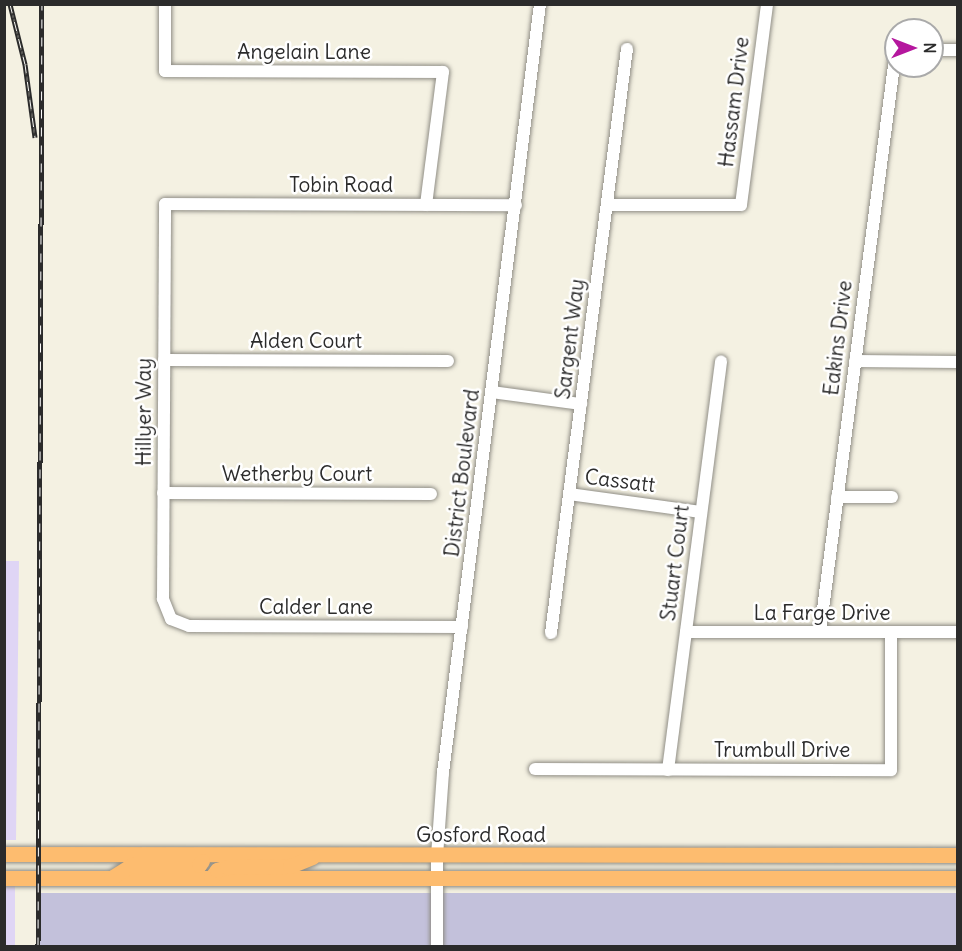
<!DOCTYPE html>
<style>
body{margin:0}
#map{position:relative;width:962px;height:951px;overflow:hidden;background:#f4f1e2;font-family:Delius,sans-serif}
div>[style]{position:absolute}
.built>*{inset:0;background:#dfd5f5;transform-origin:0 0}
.industrial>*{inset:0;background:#c3c1db;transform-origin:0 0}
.roads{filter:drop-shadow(0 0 2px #908e86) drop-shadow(0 0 2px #908e86)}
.minor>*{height:12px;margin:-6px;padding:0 6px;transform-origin:6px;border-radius:6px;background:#fff}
.major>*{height:15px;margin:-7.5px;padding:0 7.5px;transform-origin:7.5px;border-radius:7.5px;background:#fdbc6f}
.rail>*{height:5px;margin-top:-2.5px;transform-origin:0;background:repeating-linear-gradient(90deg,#fff 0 9px,#2b2b2b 0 18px);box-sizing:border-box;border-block:2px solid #2b2b2b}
span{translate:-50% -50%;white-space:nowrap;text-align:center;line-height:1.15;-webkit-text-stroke:5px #fff;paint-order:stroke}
.street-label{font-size:21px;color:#2b2b2b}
.frame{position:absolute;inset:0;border:6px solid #2b2b2b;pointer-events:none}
.north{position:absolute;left:884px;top:18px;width:60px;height:60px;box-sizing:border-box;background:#fff;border:2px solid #aaa;border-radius:50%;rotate:90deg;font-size:16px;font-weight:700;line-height:24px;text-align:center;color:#2b2b2b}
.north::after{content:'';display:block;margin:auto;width:21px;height:27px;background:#b5179e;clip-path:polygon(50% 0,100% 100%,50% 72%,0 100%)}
</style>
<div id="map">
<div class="built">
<i style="clip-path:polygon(4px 561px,19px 561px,16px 840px,4px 840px)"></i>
<i style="left:4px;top:882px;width:11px;height:64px"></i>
</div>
<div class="industrial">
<i style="left:38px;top:893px;width:919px;height:53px"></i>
</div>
<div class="roads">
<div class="minor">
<i style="left:165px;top:4px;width:67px;rotate:90deg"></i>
<i style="left:165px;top:71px;width:278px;rotate:0.2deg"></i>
<i style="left:443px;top:72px;width:134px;rotate:97.3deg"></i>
<i style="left:932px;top:50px;width:26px"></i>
<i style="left:607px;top:205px;width:134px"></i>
<i style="left:741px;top:205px;width:203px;rotate:-82.6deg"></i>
<i style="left:164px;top:360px;width:284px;rotate:0.2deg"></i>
<i style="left:855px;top:361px;width:103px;rotate:0.6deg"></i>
<i style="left:492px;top:392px;width:90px;rotate:7.7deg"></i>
<i style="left:163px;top:493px;width:268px;rotate:0.2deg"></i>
<i style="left:569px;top:494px;width:133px;rotate:7.8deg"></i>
<i style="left:837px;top:497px;width:55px"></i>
<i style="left:462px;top:627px;width:273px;rotate:-179.8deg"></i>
<i style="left:189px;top:626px;width:19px;rotate:-159deg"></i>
<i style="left:171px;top:619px;width:22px;rotate:-112deg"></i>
<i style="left:163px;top:599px;width:395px;rotate:-89.7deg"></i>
<i style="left:165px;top:204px;width:351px;rotate:0.2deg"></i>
<i style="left:686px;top:632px;width:272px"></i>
<i style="left:820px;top:632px;width:587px;rotate:-82.56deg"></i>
<i style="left:551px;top:633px;width:589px;rotate:-82.59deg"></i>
<i style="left:535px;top:769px;width:356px;rotate:0.2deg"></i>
<i style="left:891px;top:770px;width:138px;rotate:-90deg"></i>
<i style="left:668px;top:770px;width:412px;rotate:-82.6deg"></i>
<i style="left:437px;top:946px;width:90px;rotate:-90deg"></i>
<i style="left:437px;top:856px;width:83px;rotate:-85.9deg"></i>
<i style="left:443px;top:773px;width:775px;rotate:-82.81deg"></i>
</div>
<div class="major">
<i style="left:4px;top:854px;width:954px;rotate:0.06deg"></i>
<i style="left:4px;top:878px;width:954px"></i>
<i style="left:111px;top:878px;width:25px;rotate:-32deg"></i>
<i style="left:132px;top:865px;width:67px"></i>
<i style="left:199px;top:865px;width:5px;rotate:-53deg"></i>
<i style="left:211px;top:878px;width:10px;rotate:-53deg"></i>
<i style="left:217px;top:870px;width:10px;rotate:-17deg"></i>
<i style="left:227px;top:867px;width:63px;rotate:-0.9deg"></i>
<i style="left:290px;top:866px;width:24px;rotate:-22deg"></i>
</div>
</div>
<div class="rail">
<i style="left:10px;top:4px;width:62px;rotate:76deg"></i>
<i style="left:25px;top:64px;width:74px;rotate:82.2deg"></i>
<i style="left:38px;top:946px;width:942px;rotate:-89.76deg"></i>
</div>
<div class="street-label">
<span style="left:304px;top:52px">Angelain Lane</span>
<span style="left:734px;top:102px;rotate:-83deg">Hassam Drive</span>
<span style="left:341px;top:185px">Tobin Road</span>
<span style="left:838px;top:338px;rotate:-83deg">Eakins Drive</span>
<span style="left:570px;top:339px;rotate:-83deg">Sargent Way</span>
<span style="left:306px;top:341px">Alden Court</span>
<span style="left:144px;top:412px;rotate:-90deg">Hillyer Way</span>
<span style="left:462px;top:473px;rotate:-83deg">District Boulevard</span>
<span style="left:297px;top:474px">Wetherby Court</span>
<span style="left:620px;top:481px;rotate:7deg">Cassatt</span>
<span style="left:675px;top:563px;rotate:-83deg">Stuart Court</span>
<span style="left:316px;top:607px">Calder Lane</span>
<span style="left:822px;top:613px">La Farge Drive</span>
<span style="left:782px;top:750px">Trumbull Drive</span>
<span style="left:481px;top:835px">Gosford Road</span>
</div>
<div class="frame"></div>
<div class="north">N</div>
</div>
